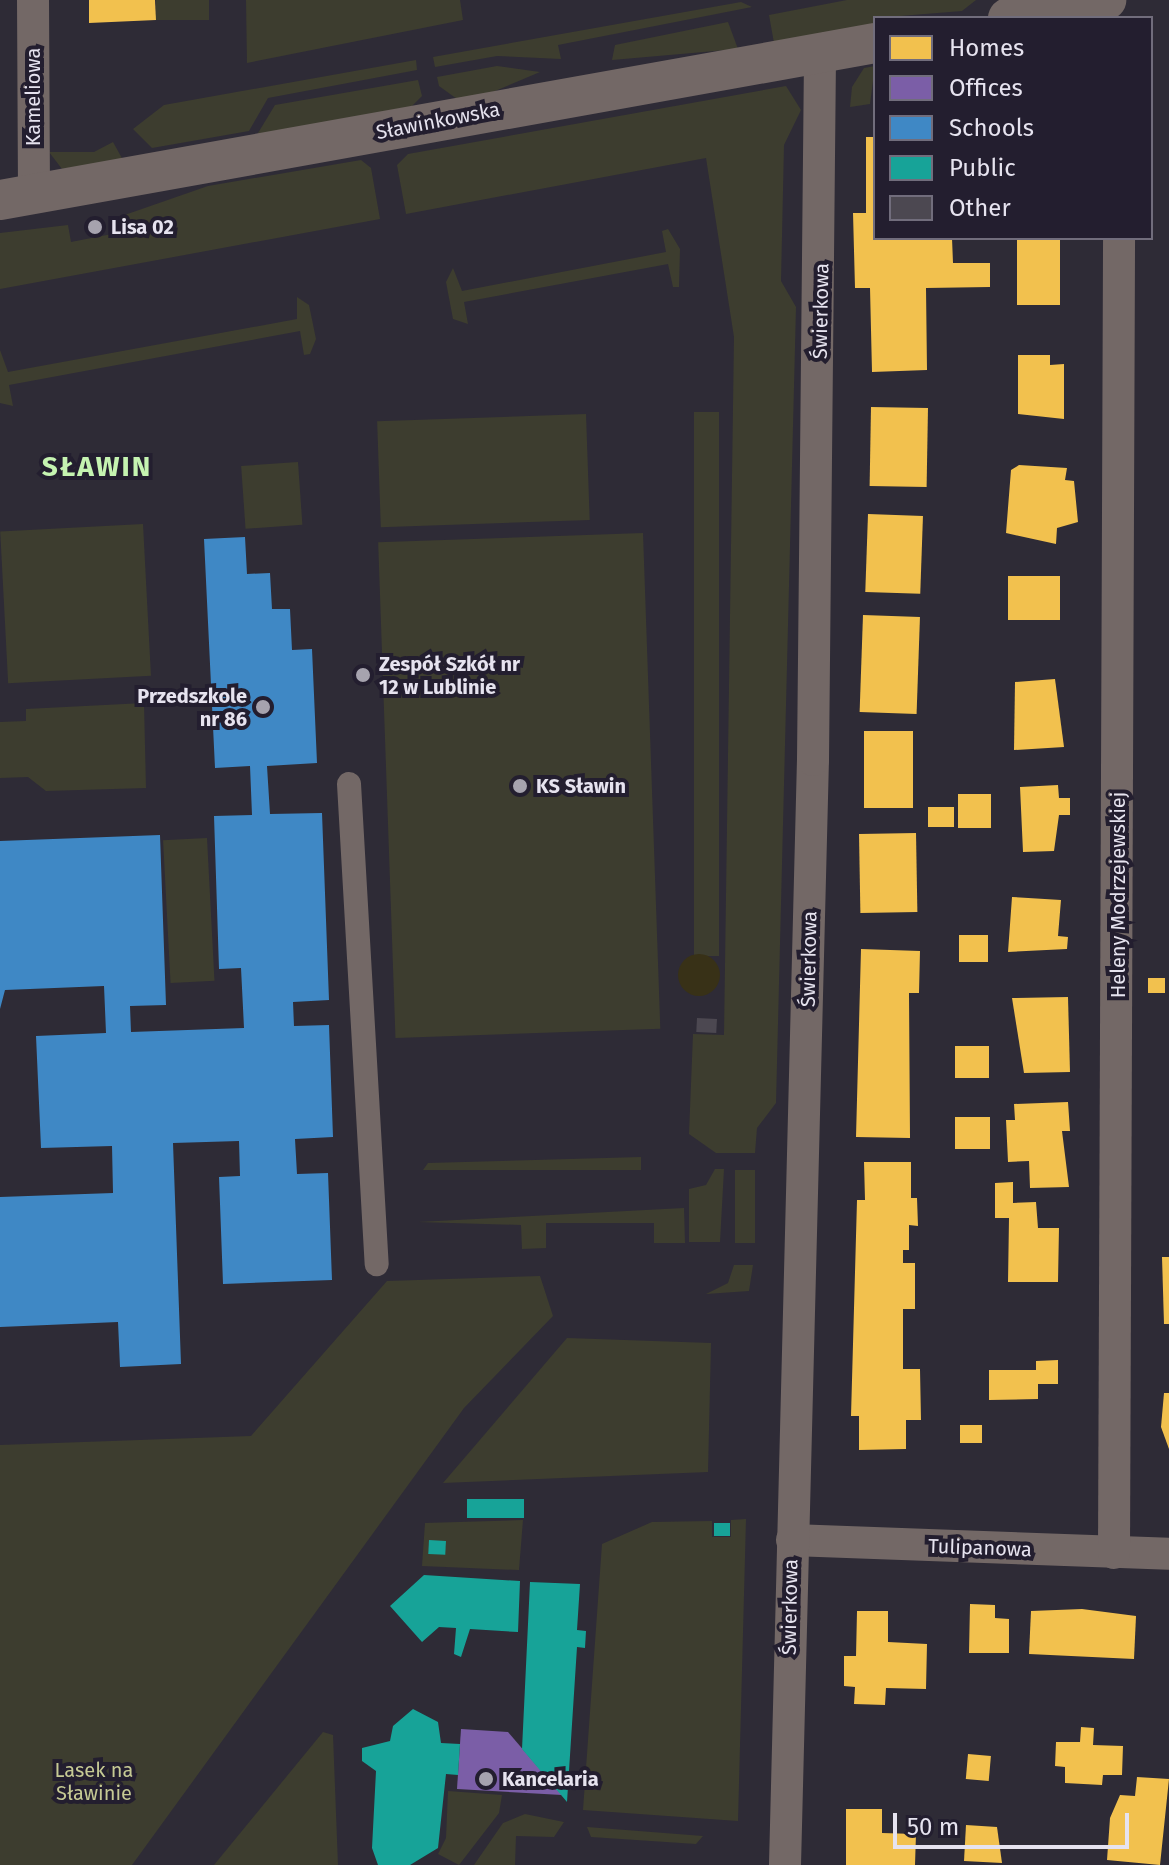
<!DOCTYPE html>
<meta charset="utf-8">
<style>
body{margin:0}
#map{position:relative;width:1169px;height:1865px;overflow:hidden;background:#2e2b36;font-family:"Fira Sans",sans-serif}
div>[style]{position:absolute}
.green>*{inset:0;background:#3d3d2f;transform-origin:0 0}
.sand>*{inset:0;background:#383117}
.round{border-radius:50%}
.homes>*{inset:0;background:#f2c14e;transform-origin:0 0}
.offices>*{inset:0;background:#7b5ea7}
.schools>*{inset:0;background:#3f88c5}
.public>*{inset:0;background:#17a398;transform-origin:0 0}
.building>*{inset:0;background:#4c4851;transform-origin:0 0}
.pedestrian>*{height:24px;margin:-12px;padding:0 12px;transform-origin:12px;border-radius:12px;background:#736866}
.minor>*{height:32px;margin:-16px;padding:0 16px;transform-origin:16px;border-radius:16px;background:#736866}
.tertiary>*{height:40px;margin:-20px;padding:0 20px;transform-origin:20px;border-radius:20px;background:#736866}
.dots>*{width:22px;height:22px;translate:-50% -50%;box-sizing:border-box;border:4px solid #231e2f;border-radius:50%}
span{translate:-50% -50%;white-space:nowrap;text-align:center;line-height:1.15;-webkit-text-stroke:8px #231e2f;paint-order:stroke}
.street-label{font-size:20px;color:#e6e3ef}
.poi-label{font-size:20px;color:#e6e3ef;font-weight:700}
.left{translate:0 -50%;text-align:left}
.right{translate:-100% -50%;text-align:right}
.park-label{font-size:20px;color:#c6ca94}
.district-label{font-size:28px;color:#c5f3b1;font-weight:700;letter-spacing:2px}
.legend{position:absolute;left:873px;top:16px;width:280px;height:224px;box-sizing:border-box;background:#231e2f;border:2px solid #716d7c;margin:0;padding:10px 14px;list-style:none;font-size:24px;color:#e6e3ef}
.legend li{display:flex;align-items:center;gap:16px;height:40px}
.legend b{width:40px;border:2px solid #716d7c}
.scale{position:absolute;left:893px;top:1813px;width:236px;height:36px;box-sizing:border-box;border:4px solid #e6e3ef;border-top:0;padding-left:10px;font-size:24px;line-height:28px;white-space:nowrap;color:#e6e3ef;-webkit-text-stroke:6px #231e2f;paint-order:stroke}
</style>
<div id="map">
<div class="green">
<i style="left:156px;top:0;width:53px;height:20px"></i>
<i style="clip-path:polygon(246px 0,460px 0,463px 20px,247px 63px)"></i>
<i style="clip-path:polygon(847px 0,976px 0,962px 11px,875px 18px,875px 26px,774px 43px,769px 15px)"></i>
<i style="clip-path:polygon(741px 2px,752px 7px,558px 45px,561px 59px,497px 56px,435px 67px,433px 57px)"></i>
<i style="clip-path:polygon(728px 22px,738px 49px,612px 60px,615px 45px)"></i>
<i style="clip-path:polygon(416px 60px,417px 70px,268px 98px,249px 131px,152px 148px,133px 129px,164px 105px)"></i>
<i style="clip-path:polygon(497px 66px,540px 72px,476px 99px,457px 99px,439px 86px,437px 77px)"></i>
<i style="clip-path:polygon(875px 66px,870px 104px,850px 107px,852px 87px,864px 68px)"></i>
<i style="clip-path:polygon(418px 80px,422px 96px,408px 110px,255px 138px,275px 105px)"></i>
<i style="clip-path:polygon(786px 86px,801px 110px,784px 145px,781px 281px,796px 307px,776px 1103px,757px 1128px,755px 1153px,716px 1153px,689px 1134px,693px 1034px,724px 1035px,734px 337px,706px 158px,406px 214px,397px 165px,408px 154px)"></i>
<i style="clip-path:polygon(113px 142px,123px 160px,62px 169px,49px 152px,94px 152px)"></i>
<i style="clip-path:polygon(361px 160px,371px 168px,380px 219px,0 289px,0 233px,68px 225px,71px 242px,117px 233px,116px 218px,208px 186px)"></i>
<i style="clip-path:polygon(668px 229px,680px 249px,679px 287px,673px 287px,668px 264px,464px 302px,468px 324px,453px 319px,446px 282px,453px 268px,462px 291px,666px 252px,662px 231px)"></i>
<i style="clip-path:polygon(297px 297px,309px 305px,316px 339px,310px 354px,304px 355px,300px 331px,9px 385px,13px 406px,0 403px,0 350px,8px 372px,297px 319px)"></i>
<i style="left:694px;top:412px;width:25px;height:544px"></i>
<i style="left:586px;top:414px;width:106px;height:209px;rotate:88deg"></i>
<i style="left:298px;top:462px;width:63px;height:57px;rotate:86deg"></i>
<i style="left:143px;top:524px;width:152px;height:143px;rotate:87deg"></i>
<i style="left:643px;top:533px;width:496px;height:265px;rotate:88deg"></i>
<i style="clip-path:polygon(144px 703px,146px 788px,46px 791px,28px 777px,0 778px,0 722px,26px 721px,26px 709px)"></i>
<i style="left:207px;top:838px;width:143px;height:44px;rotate:87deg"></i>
<i style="clip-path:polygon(641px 1157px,641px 1170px,423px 1170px,428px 1163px)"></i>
<i style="clip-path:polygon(715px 1169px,724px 1169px,720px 1242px,689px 1242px,689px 1189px,706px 1185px)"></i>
<i style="left:735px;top:1170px;width:20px;height:73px"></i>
<i style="clip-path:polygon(684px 1208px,685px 1243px,654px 1243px,654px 1223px,546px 1223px,546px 1248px,522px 1249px,521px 1225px,418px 1222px)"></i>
<i style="clip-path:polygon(734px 1265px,753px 1265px,749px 1291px,706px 1294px,728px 1283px)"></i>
<i style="clip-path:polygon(540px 1276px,553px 1316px,464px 1408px,132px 1865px,0 1865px,0 1445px,251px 1436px,387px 1281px)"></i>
<i style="clip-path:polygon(567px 1338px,711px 1343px,708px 1472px,443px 1483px)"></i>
<i style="clip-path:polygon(746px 1519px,738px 1821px,583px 1810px,602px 1544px,652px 1522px,712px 1521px,712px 1537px,731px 1537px,731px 1520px)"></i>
<i style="clip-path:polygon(523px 1520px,519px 1570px,422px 1566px,425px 1523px)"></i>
<i style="clip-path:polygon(323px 1732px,333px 1735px,338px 1865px,214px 1865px)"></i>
<i style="clip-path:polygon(448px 1791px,502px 1795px,499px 1813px,459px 1865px,438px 1854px,446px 1838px)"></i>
<i style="clip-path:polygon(525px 1814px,564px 1822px,554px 1837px,516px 1836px,515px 1865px,474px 1865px,503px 1823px)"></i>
<i style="clip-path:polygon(587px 1827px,703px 1836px,696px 1844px,591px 1837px)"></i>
</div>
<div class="sand">
<i class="round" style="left:678px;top:954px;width:42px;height:42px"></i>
</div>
<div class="homes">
<i style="clip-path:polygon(89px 0,155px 0,156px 20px,89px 23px)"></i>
<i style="clip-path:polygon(866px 137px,875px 137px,875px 238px,952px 238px,953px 263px,990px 263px,990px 287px,926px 288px,927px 370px,872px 372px,870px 288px,855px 288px,853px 213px,866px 213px)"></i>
<i style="left:1017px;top:238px;width:43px;height:67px"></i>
<i style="clip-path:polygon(1018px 355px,1050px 355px,1050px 365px,1064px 364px,1064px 419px,1018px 414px)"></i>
<i style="left:871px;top:407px;width:57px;height:79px;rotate:1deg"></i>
<i style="clip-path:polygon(1019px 465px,1067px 468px,1065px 480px,1074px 481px,1078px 522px,1057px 528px,1056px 544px,1006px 533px,1011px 470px)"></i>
<i style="left:868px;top:514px;width:55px;height:78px;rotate:2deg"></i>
<i style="left:1008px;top:576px;width:52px;height:44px"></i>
<i style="left:863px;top:615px;width:57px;height:97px;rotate:2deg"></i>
<i style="clip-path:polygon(1055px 679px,1064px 747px,1014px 750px,1015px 682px)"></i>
<i style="left:864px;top:731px;width:49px;height:77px"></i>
<i style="clip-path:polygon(1058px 785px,1059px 798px,1070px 798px,1070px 815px,1059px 815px,1054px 851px,1023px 852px,1020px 787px)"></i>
<i style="left:958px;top:794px;width:33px;height:34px"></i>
<i style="left:928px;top:807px;width:26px;height:20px"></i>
<i style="left:916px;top:833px;width:79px;height:57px;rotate:89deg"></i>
<i style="clip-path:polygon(1012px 897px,1061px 900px,1058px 936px,1068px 937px,1067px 949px,1008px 952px)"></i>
<i style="left:988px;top:935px;width:27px;height:29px;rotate:90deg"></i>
<i style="clip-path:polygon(861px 949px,920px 951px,919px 993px,909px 993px,910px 1138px,856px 1137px)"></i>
<i style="left:1148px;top:978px;width:17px;height:15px"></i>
<i style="clip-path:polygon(1068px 997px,1070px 1072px,1024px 1073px,1012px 998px)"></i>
<i style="left:955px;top:1046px;width:34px;height:32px"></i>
<i style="clip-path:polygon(1068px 1102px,1070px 1131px,1062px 1131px,1069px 1187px,1030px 1188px,1029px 1161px,1008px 1162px,1006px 1120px,1015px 1120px,1014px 1104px)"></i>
<i style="left:990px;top:1117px;width:32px;height:35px;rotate:90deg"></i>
<i style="clip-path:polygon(864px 1162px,911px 1162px,911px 1198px,917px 1198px,918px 1226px,909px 1225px,909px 1250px,903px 1250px,903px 1263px,915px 1263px,915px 1309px,903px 1309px,903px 1369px,920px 1369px,921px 1420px,906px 1420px,906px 1449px,859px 1450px,859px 1416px,851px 1416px,857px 1200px,865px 1200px)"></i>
<i style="clip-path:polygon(1013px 1182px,1013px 1203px,1036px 1202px,1038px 1228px,1059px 1228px,1058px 1282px,1008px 1282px,1009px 1218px,995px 1218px,995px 1183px)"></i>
<i style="clip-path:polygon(1162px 1257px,1169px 1257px,1169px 1324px,1164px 1324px)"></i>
<i style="clip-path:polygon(1058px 1360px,1058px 1384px,1038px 1384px,1038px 1399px,989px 1400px,989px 1370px,1036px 1370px,1036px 1361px)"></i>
<i style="clip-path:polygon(1164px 1393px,1169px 1393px,1169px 1449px,1161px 1427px)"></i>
<i style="left:960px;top:1425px;width:22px;height:18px"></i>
<i style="clip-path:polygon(970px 1604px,995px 1605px,995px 1618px,1009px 1619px,1009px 1653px,969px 1653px)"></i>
<i style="clip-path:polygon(1082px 1609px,1136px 1616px,1134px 1659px,1029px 1654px,1031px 1611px)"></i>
<i style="clip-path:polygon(857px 1611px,888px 1611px,888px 1642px,927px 1644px,926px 1689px,886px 1688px,885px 1705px,854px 1704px,855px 1687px,844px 1686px,844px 1656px,856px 1656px)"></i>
<i style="clip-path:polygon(1081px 1727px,1094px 1728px,1093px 1745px,1123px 1746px,1122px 1775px,1103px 1775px,1102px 1785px,1065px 1783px,1065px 1767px,1055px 1766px,1056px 1742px,1080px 1742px)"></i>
<i style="left:968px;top:1754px;width:23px;height:25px;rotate:5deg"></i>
<i style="clip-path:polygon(1137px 1777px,1169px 1779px,1160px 1865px,1107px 1860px,1110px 1818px,1120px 1795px,1135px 1796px)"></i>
<i style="clip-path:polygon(846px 1809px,882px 1809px,882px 1833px,916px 1834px,915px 1865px,846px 1865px)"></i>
<i style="clip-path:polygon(966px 1825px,997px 1827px,1002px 1863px,964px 1861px)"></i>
</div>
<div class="offices">
<i style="clip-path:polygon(461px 1729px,508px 1732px,562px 1795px,457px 1789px)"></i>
</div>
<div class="schools">
<i style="clip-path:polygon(245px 537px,247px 574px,270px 573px,272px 609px,290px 609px,292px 650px,312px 649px,317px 763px,267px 766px,270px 814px,322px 813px,329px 1000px,293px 1002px,294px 1026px,329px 1025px,333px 1137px,295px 1139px,297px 1174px,328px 1173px,332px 1280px,223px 1284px,219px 1177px,240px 1176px,239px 1141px,173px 1143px,181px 1364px,120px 1367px,118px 1322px,0 1327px,0 1197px,113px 1193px,112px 1146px,41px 1148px,36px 1036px,106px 1033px,104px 986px,5px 990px,0 1009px,0 841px,160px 835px,166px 1005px,130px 1006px,131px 1032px,244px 1028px,241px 968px,219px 969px,214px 816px,252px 815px,250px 766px,215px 768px,204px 539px)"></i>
</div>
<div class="public">
<i style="left:467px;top:1499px;width:57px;height:19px"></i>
<i style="left:714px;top:1523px;width:16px;height:13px"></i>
<i style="left:429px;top:1540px;width:17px;height:14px;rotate:3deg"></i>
<i style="clip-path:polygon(424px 1575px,520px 1581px,518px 1632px,470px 1629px,461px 1657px,454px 1654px,456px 1628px,439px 1627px,422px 1642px,390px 1606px)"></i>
<i style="clip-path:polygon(530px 1582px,580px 1584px,577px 1630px,586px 1631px,585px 1648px,577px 1647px,567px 1802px,522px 1749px)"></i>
<i style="clip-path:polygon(413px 1709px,438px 1722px,441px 1743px,460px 1744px,458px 1775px,446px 1774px,438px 1848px,410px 1865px,378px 1865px,372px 1848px,376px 1771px,362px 1761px,362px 1748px,390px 1741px,393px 1726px)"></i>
</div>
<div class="building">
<i style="left:697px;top:1018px;width:20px;height:14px;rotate:3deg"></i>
</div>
<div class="pedestrian">
<i style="left:349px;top:784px;width:481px;rotate:86.7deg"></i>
</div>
<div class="minor">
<i style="left:33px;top:0;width:193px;rotate:89.7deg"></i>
<i style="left:792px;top:1540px;width:377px;rotate:2.1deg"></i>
<i style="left:1114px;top:1553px;width:1315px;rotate:-89.78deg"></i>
<i style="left:785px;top:1865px;width:1105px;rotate:-88.55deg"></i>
<i style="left:813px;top:760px;width:707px;rotate:-89.43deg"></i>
</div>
<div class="tertiary">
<i style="left:1008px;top:18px;width:100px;rotate:-10.4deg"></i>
<i style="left:0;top:200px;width:889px;rotate:-10.17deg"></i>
</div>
<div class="dots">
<i style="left:95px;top:227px;background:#a6a3ae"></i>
<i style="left:363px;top:675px;background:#a6a3ae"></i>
<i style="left:263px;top:707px;background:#a6a3ae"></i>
<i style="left:520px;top:786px;background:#a6a3ae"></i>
<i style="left:486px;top:1779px;background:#a6a3ae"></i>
</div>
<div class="street-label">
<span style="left:33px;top:97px;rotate:-90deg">Kameliowa</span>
<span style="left:438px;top:121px;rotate:-11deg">Sławinkowska</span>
<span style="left:821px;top:311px;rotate:-89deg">Świerkowa</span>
<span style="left:1118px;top:895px;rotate:-90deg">Heleny Modrzejewskiej</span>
<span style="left:809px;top:959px;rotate:-89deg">Świerkowa</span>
<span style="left:980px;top:1548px;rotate:2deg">Tulipanowa</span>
<span style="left:790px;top:1607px;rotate:-89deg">Świerkowa</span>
</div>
<div class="poi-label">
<span class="left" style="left:111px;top:227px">Lisa 02</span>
<span class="left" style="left:379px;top:676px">Zespół Szkół nr<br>12 w Lublinie</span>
<span class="right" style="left:247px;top:708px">Przedszkole<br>nr 86</span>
<span class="left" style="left:536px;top:786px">KS Sławin</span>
<span class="left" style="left:502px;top:1779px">Kancelaria</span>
</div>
<div class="park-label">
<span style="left:94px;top:1782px">Lasek na<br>Sławinie</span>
</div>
<div class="district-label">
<span style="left:97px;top:467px">SŁAWIN</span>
</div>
<ul class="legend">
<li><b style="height:22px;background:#f2c14e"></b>Homes</li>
<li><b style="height:22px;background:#7b5ea7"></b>Offices</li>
<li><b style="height:22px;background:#3f88c5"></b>Schools</li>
<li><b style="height:22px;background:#17a398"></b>Public</li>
<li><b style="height:22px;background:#4c4851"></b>Other</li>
</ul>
<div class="scale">50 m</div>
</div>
